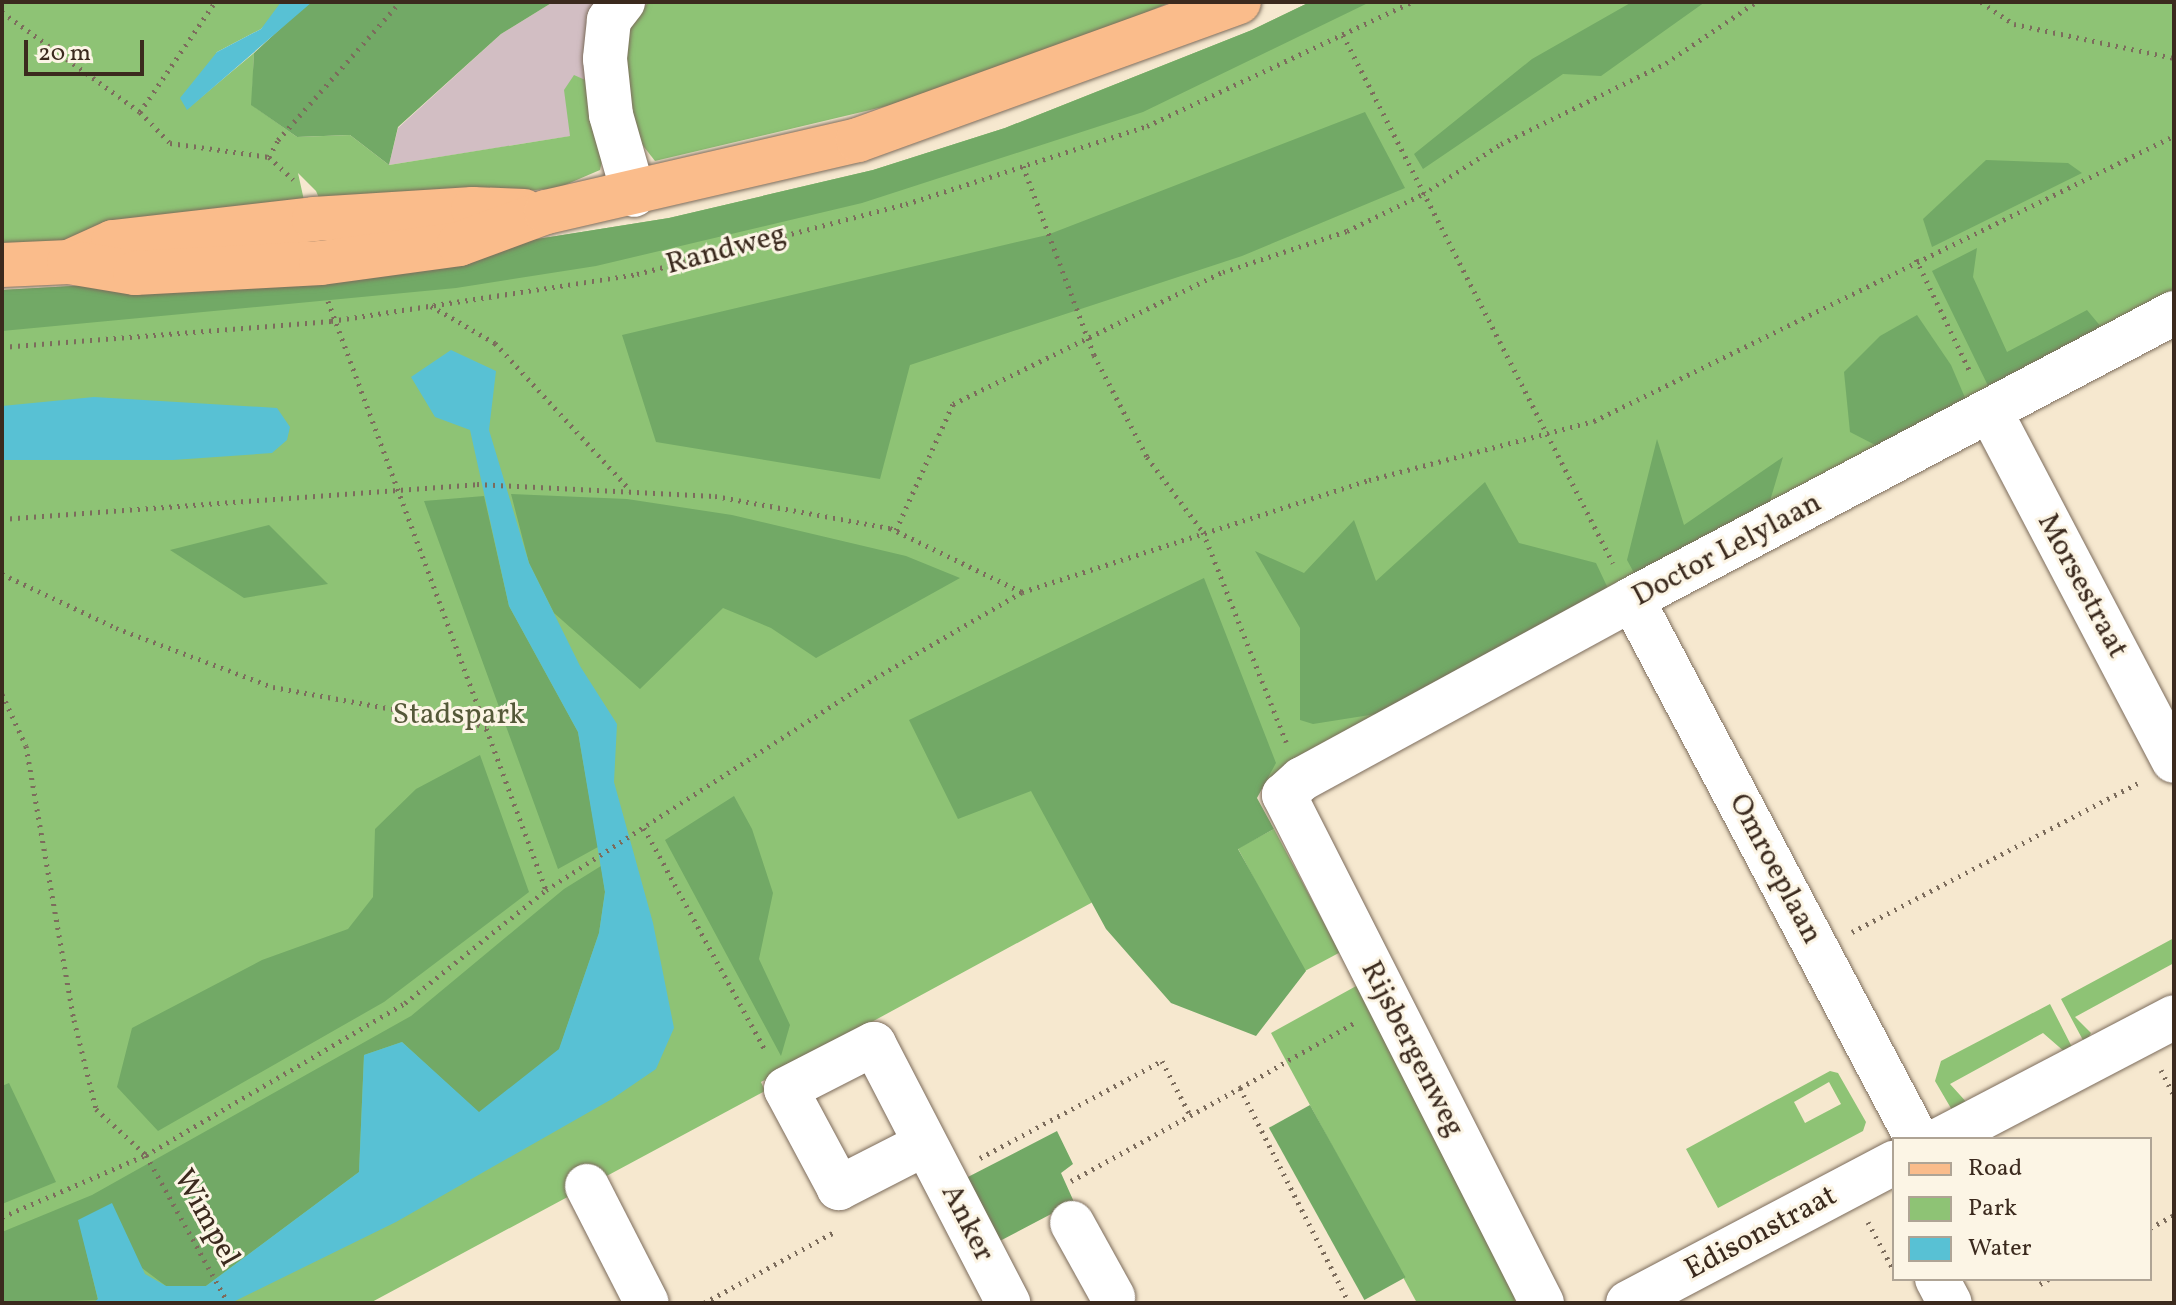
<!DOCTYPE html>
<style>
body{margin:0}
#map{position:relative;width:2176px;height:1305px;overflow:hidden;background:#f6e8cf;font-family:Vollkorn,serif}
div>[style]{position:absolute}
.industrial>*{inset:0;background:#d2bec3}
.green>*{inset:0;background:#8ec375;transform-origin:0 0}
.forest>*{inset:0;background:#72a966;transform-origin:0 0}
.water>*{inset:0;background:#58c1d4}
.path>*{height:5px;margin-top:-2.5px;transform-origin:0;background:repeating-linear-gradient(90deg,#7c6c5c 0 2px,transparent 0 8px)}
.roads{filter:drop-shadow(0 0 2px #7c6c5c) drop-shadow(0 0 2px #7c6c5c)}
.minor>*{height:44px;margin:-22px;padding:0 22px;transform-origin:22px;border-radius:22px;background:#fff}
.major>*{height:44px;margin:-22px;padding:0 22px;transform-origin:22px;border-radius:22px;background:#fabc8b}
span{translate:-50% -50%;white-space:nowrap;text-align:center;line-height:1.15;-webkit-text-stroke:6px #fcf5e5;paint-order:stroke}
.street-label{font-size:30px;color:#3b2a1e}
.park-label{font-size:30px;color:#545838}
.frame{position:absolute;inset:0;border:4px solid #3b2a1e;pointer-events:none}
.legend{position:absolute;left:1892px;top:1137px;width:260px;height:144px;box-sizing:border-box;background:#fcf5e5;border:2px solid #afa495;margin:0;padding:10px 14px;list-style:none;font-size:24px;color:#3b2a1e}
.legend li{display:flex;align-items:center;gap:16px;height:40px}
.legend b{width:40px;border:2px solid #afa495}
.scale{position:absolute;left:24px;top:40px;width:120px;height:36px;box-sizing:border-box;border:4px solid #3b2a1e;border-top:0;padding-left:10px;font-size:24px;line-height:28px;white-space:nowrap;color:#3b2a1e;-webkit-text-stroke:6px #fcf5e5;paint-order:stroke}
</style>
<div id="map">
<div class="industrial">
<i style="clip-path:polygon(553px 2px,649px 2px,632px 18px,571px 136px,389px 165px,398px 128px,501px 34px)"></i>
</div>
<div class="green">
<i style="clip-path:polygon(2px 2px,288px 2px,261px 29px,217px 52px,187px 109px,254px 53px,252px 105px,297px 137px,350px 135px,389px 165px,570px 136px,564px 90px,574px 75px,592px 83px,605px 148px,600px 170px,558px 188px,324px 209px,316px 191px,298px 173px,307px 214px,2px 248px)"></i>
<i style="clip-path:polygon(649px 2px,1171px 2px,1086px 38px,887px 106px,655px 161px,630px 129px,619px 71px,632px 18px)"></i>
<i style="clip-path:polygon(1310px 2px,2174px 2px,2174px 296px,1263px 784px,1091px 903px,761px 1082px,765px 1091px,370px 1303px,2px 1303px,2px 290px,338px 271px,669px 218px,873px 170px,1005px 128px,1252px 30px)"></i>
<i style="left:1274px;top:829px;width:140px;height:41px;rotate:62deg"></i>
<i style="clip-path:polygon(2174px 938px,2174px 963px,2075px 1017px,2091px 1033px,2085px 1044px,2061px 999px)"></i>
<i style="clip-path:polygon(1358px 985px,1514px 1292px,1515px 1303px,1417px 1303px,1271px 1033px)"></i>
<i style="clip-path:polygon(2050px 1004px,2073px 1049px,2066px 1053px,2043px 1033px,1950px 1084px,1969px 1105px,1952px 1110px,1935px 1081px,1941px 1061px)"></i>
<i style="clip-path:polygon(evenodd,1830px 1071px,1838px 1073px,1866px 1122px,1863px 1131px,1718px 1208px,1686px 1149px,1830px 1071px,1829px 1082px,1841px 1104px,1805px 1123px,1794px 1102px,1829px 1082px)"></i>
</div>
<div class="forest">
<i style="clip-path:polygon(309px 2px,553px 2px,501px 34px,398px 127px,389px 165px,350px 135px,297px 137px,251px 105px,254px 53px)"></i>
<i style="clip-path:polygon(1310px 2px,1370px 2px,1143px 112px,862px 203px,596px 266px,456px 288px,2px 331px,2px 290px,338px 271px,669px 218px,873px 170px,1005px 128px,1252px 30px)"></i>
<i style="clip-path:polygon(1632px 2px,1705px 2px,1601px 76px,1563px 74px,1423px 169px,1414px 154px,1532px 59px)"></i>
<i style="clip-path:polygon(1365px 112px,1405px 188px,1242px 256px,910px 365px,880px 479px,656px 442px,622px 335px,1047px 235px)"></i>
<i style="clip-path:polygon(1986px 160px,2068px 163px,2082px 173px,1932px 247px,1923px 219px)"></i>
<i style="clip-path:polygon(1977px 248px,1973px 277px,2007px 352px,2087px 310px,2107px 334px,1993px 396px,1932px 271px)"></i>
<i style="clip-path:polygon(1917px 315px,1951px 365px,1966px 400px,1881px 448px,1850px 432px,1844px 372px,1880px 336px)"></i>
<i style="clip-path:polygon(1657px 439px,1684px 525px,1783px 457px,1767px 511px,1639px 582px,1627px 560px)"></i>
<i style="clip-path:polygon(1485px 482px,1519px 543px,1596px 563px,1612px 597px,1395px 711px,1313px 724px,1300px 720px,1300px 628px,1255px 551px,1304px 573px,1354px 520px,1376px 581px)"></i>
<i style="clip-path:polygon(511px 494px,627px 499px,732px 515px,906px 556px,960px 578px,816px 658px,771px 628px,723px 608px,640px 689px,554px 613px,529px 563px)"></i>
<i style="clip-path:polygon(484px 496px,509px 606px,578px 732px,598px 847px,558px 869px,424px 501px)"></i>
<i style="clip-path:polygon(269px 525px,328px 584px,244px 598px,170px 550px)"></i>
<i style="clip-path:polygon(1204px 578px,1276px 763px,1257px 798px,1274px 829px,1238px 849px,1306px 971px,1256px 1036px,1171px 1003px,1106px 929px,1031px 791px,958px 819px,909px 720px)"></i>
<i style="clip-path:polygon(480px 755px,529px 892px,384px 1002px,158px 1131px,117px 1087px,132px 1028px,262px 960px,348px 929px,373px 897px,375px 829px,416px 789px)"></i>
<i style="clip-path:polygon(734px 796px,752px 829px,773px 893px,759px 959px,790px 1025px,781px 1056px,665px 840px)"></i>
<i style="clip-path:polygon(601px 866px,605px 892px,599px 933px,559px 1050px,479px 1113px,402px 1042px,364px 1055px,359px 1172px,206px 1286px,166px 1286px,79px 1221px,98px 1300px,2px 1303px,2px 1232px,92px 1195px,411px 1016px,564px 889px)"></i>
<i style="clip-path:polygon(9px 1083px,56px 1182px,2px 1204px,2px 1086px)"></i>
<i style="left:1310px;top:1105px;width:197px;height:47px;rotate:61deg"></i>
<i style="clip-path:polygon(1057px 1131px,1073px 1164px,1061px 1173px,1074px 1202px,996px 1243px,964px 1179px)"></i>
</div>
<div class="water">
<i style="clip-path:polygon(281px 2px,312px 2px,187px 110px,180px 98px,217px 52px,261px 29px)"></i>
<i style="clip-path:polygon(451px 350px,496px 371px,489px 430px,529px 563px,580px 666px,617px 724px,614px 782px,653px 923px,674px 1028px,656px 1069px,612px 1099px,396px 1222px,231px 1303px,93px 1303px,98px 1299px,78px 1220px,112px 1203px,145px 1274px,166px 1286px,206px 1286px,359px 1172px,364px 1055px,402px 1042px,479px 1112px,559px 1049px,599px 933px,605px 892px,578px 732px,509px 606px,470px 430px,435px 417px,411px 377px)"></i>
<i style="clip-path:polygon(94px 397px,277px 408px,290px 427px,287px 440px,272px 453px,173px 460px,2px 460px,2px 406px)"></i>
</div>
<div class="path">
<i style="left:1981px;top:2px;width:40px;rotate:34deg"></i>
<i style="left:2014px;top:24px;width:164px;rotate:12deg"></i>
<i style="left:2px;top:12px;width:170px;rotate:35.9deg"></i>
<i style="left:140px;top:112px;width:43px;rotate:45.9deg"></i>
<i style="left:170px;top:143px;width:100px;rotate:8deg"></i>
<i style="left:269px;top:157px;width:33px;rotate:43deg"></i>
<i style="left:1343px;top:35px;width:593px;rotate:62.92deg"></i>
<i style="left:140px;top:112px;width:133px;rotate:-55.7deg"></i>
<i style="left:269px;top:157px;width:19px;rotate:-62deg"></i>
<i style="left:278px;top:140px;width:184px;rotate:-48.5deg"></i>
<i style="left:1023px;top:166px;width:202px;rotate:69.4deg"></i>
<i style="left:1094px;top:355px;width:115px;rotate:62.5deg"></i>
<i style="left:1147px;top:457px;width:94px;rotate:53.3deg"></i>
<i style="left:1203px;top:532px;width:226px;rotate:68.4deg"></i>
<i style="left:1916px;top:259px;width:127px;rotate:64.4deg"></i>
<i style="left:328px;top:301px;width:628px;rotate:69.69deg"></i>
<i style="left:431px;top:306px;width:74px;rotate:30deg"></i>
<i style="left:495px;top:343px;width:200px;rotate:47.4deg"></i>
<i style="left:2px;top:347px;width:330px;rotate:-4.5deg"></i>
<i style="left:331px;top:321px;width:310px;rotate:-8.7deg"></i>
<i style="left:637px;top:274px;width:278px;rotate:-14.6deg"></i>
<i style="left:906px;top:204px;width:253px;rotate:-17.9deg"></i>
<i style="left:1147px;top:126px;width:293px;rotate:-25.1deg"></i>
<i style="left:2px;top:519px;width:476px;rotate:-4.2deg"></i>
<i style="left:477px;top:484px;width:238px;rotate:2.9deg"></i>
<i style="left:715px;top:496px;width:178px;rotate:10.4deg"></i>
<i style="left:890px;top:528px;width:147px;rotate:25.9deg"></i>
<i style="left:896px;top:530px;width:138px;rotate:-65.7deg"></i>
<i style="left:953px;top:404px;width:301px;rotate:-26.1deg"></i>
<i style="left:1223px;top:272px;width:131px;rotate:-18.3deg"></i>
<i style="left:1347px;top:231px;width:85px;rotate:-26deg"></i>
<i style="left:1423px;top:194px;width:93px;rotate:-32.7deg"></i>
<i style="left:1501px;top:144px;width:184px;rotate:-26.1deg"></i>
<i style="left:1666px;top:63px;width:109px;rotate:-34.1deg"></i>
<i style="left:2px;top:574px;width:126px;rotate:25.3deg"></i>
<i style="left:116px;top:628px;width:168px;rotate:20.6deg"></i>
<i style="left:273px;top:687px;width:217px;rotate:10.4deg"></i>
<i style="left:2px;top:694px;width:57px;rotate:65.2deg"></i>
<i style="left:26px;top:746px;width:278px;rotate:80.1deg"></i>
<i style="left:74px;top:1020px;width:92px;rotate:76.1deg"></i>
<i style="left:96px;top:1109px;width:68px;rotate:42.6deg"></i>
<i style="left:146px;top:1155px;width:169px;rotate:61deg"></i>
<i style="left:644px;top:828px;width:255px;rotate:61.4deg"></i>
<i style="left:1852px;top:932px;width:322px;rotate:-27.5deg"></i>
<i style="left:2161px;top:1070px;width:28px;rotate:63deg"></i>
<i style="left:1240px;top:1088px;width:131px;rotate:-29.7deg"></i>
<i style="left:980px;top:1158px;width:206px;rotate:-28.1deg"></i>
<i style="left:1162px;top:1061px;width:61px;rotate:62.6deg"></i>
<i style="left:1071px;top:1181px;width:193px;rotate:-28.8deg"></i>
<i style="left:1240px;top:1088px;width:241px;rotate:63.1deg"></i>
<i style="left:2px;top:1217px;width:157px;rotate:-23.3deg"></i>
<i style="left:146px;top:1155px;width:300px;rotate:-30.4deg"></i>
<i style="left:405px;top:1003px;width:181px;rotate:-38.7deg"></i>
<i style="left:546px;top:890px;width:391px;rotate:-32.8deg"></i>
<i style="left:875px;top:678px;width:170px;rotate:-30.3deg"></i>
<i style="left:1022px;top:592px;width:365px;rotate:-17.9deg"></i>
<i style="left:1369px;top:480px;width:233px;rotate:-14.7deg"></i>
<i style="left:1594px;top:421px;width:646px;rotate:-26.17deg"></i>
<i style="left:1868px;top:1222px;width:55px;rotate:62deg"></i>
<i style="left:2150px;top:1228px;width:27px;rotate:-28deg"></i>
<i style="left:2040px;top:1284px;width:10px;rotate:-29deg"></i>
<i style="left:704px;top:1303px;width:150px;rotate:-28.6deg"></i>
</div>
<div class="roads">
<div class="minor">
<i style="left:623px;top:2px;width:23px;rotate:128deg"></i>
<i style="left:609px;top:20px;width:39px;rotate:96deg"></i>
<i style="left:605px;top:59px;width:56px;rotate:83.9deg"></i>
<i style="left:611px;top:115px;width:83px;rotate:74deg"></i>
<i style="left:1990px;top:411px;width:395px;rotate:62.3deg"></i>
<i style="left:1632px;top:599px;width:611px;rotate:62.18deg"></i>
<i style="left:1941px;top:1139px;width:263px;rotate:-27.6deg"></i>
<i style="left:925px;top:1144px;width:97px;rotate:152.9deg"></i>
<i style="left:839px;top:1188px;width:112px;rotate:-118.2deg"></i>
<i style="left:786px;top:1089px;width:99px;rotate:-27.1deg"></i>
<i style="left:874px;top:1044px;width:292px;rotate:62.6deg"></i>
<i style="left:587px;top:1186px;width:131px;rotate:62.9deg"></i>
<i style="left:1072px;top:1223px;width:85px;rotate:61deg"></i>
<i style="left:1937px;top:1279px;width:27px;rotate:62deg"></i>
<i style="left:1542px;top:1303px;width:570px;rotate:-116.92deg"></i>
<i style="left:1284px;top:795px;width:24px;rotate:-42deg"></i>
<i style="left:1302px;top:779px;width:376px;rotate:-28.6deg"></i>
<i style="left:1632px;top:599px;width:613px;rotate:-27.82deg"></i>
<i style="left:1628px;top:1303px;width:301px;rotate:-27.8deg"></i>
</div>
<div class="major">
<i style="left:71px;top:261px;width:46px;rotate:-24.3deg"></i>
<i style="left:113px;top:242px;width:202px;rotate:-6.5deg"></i>
<i style="left:314px;top:219px;width:159px;rotate:-3.6deg"></i>
<i style="left:473px;top:209px;width:51px;rotate:2.2deg"></i>
<i style="left:2px;top:265px;width:67px;rotate:-2.6deg"></i>
<i style="left:69px;top:262px;width:67px;rotate:9.5deg"></i>
<i style="left:135px;top:273px;width:186px;rotate:-3.1deg"></i>
<i style="left:321px;top:263px;width:139px;rotate:-7.8deg"></i>
<i style="left:459px;top:244px;width:93px;rotate:-20.2deg"></i>
<i style="left:546px;top:212px;width:320px;rotate:-13deg"></i>
<i style="left:858px;top:140px;width:405px;rotate:-19.9deg"></i>
</div>
</div>
<div class="street-label">
<span style="left:726px;top:250px;rotate:-15deg">Randweg</span>
<span style="left:1727px;top:550px;rotate:-28deg">Doctor Lelylaan</span>
<span style="left:2082px;top:586px;rotate:62deg">Morsestraat</span>
<span style="left:1775px;top:869px;rotate:62deg">Omroeplaan</span>
<span style="left:1412px;top:1049px;rotate:63deg">Rijsbergenweg</span>
<span style="left:206px;top:1218px;rotate:61deg">Wimpel</span>
<span style="left:967px;top:1223px;rotate:63deg">Anker</span>
<span style="left:1761px;top:1233px;rotate:-28deg">Edisonstraat</span>
</div>
<div class="park-label">
<span style="left:459px;top:715px">Stadspark</span>
</div>
<div class="frame"></div>
<ul class="legend">
<li><b style="height:10px;background:#fabc8b"></b>Road</li>
<li><b style="height:22px;background:#8ec375"></b>Park</li>
<li><b style="height:22px;background:#58c1d4"></b>Water</li>
</ul>
<div class="scale">20 m</div>
</div>
